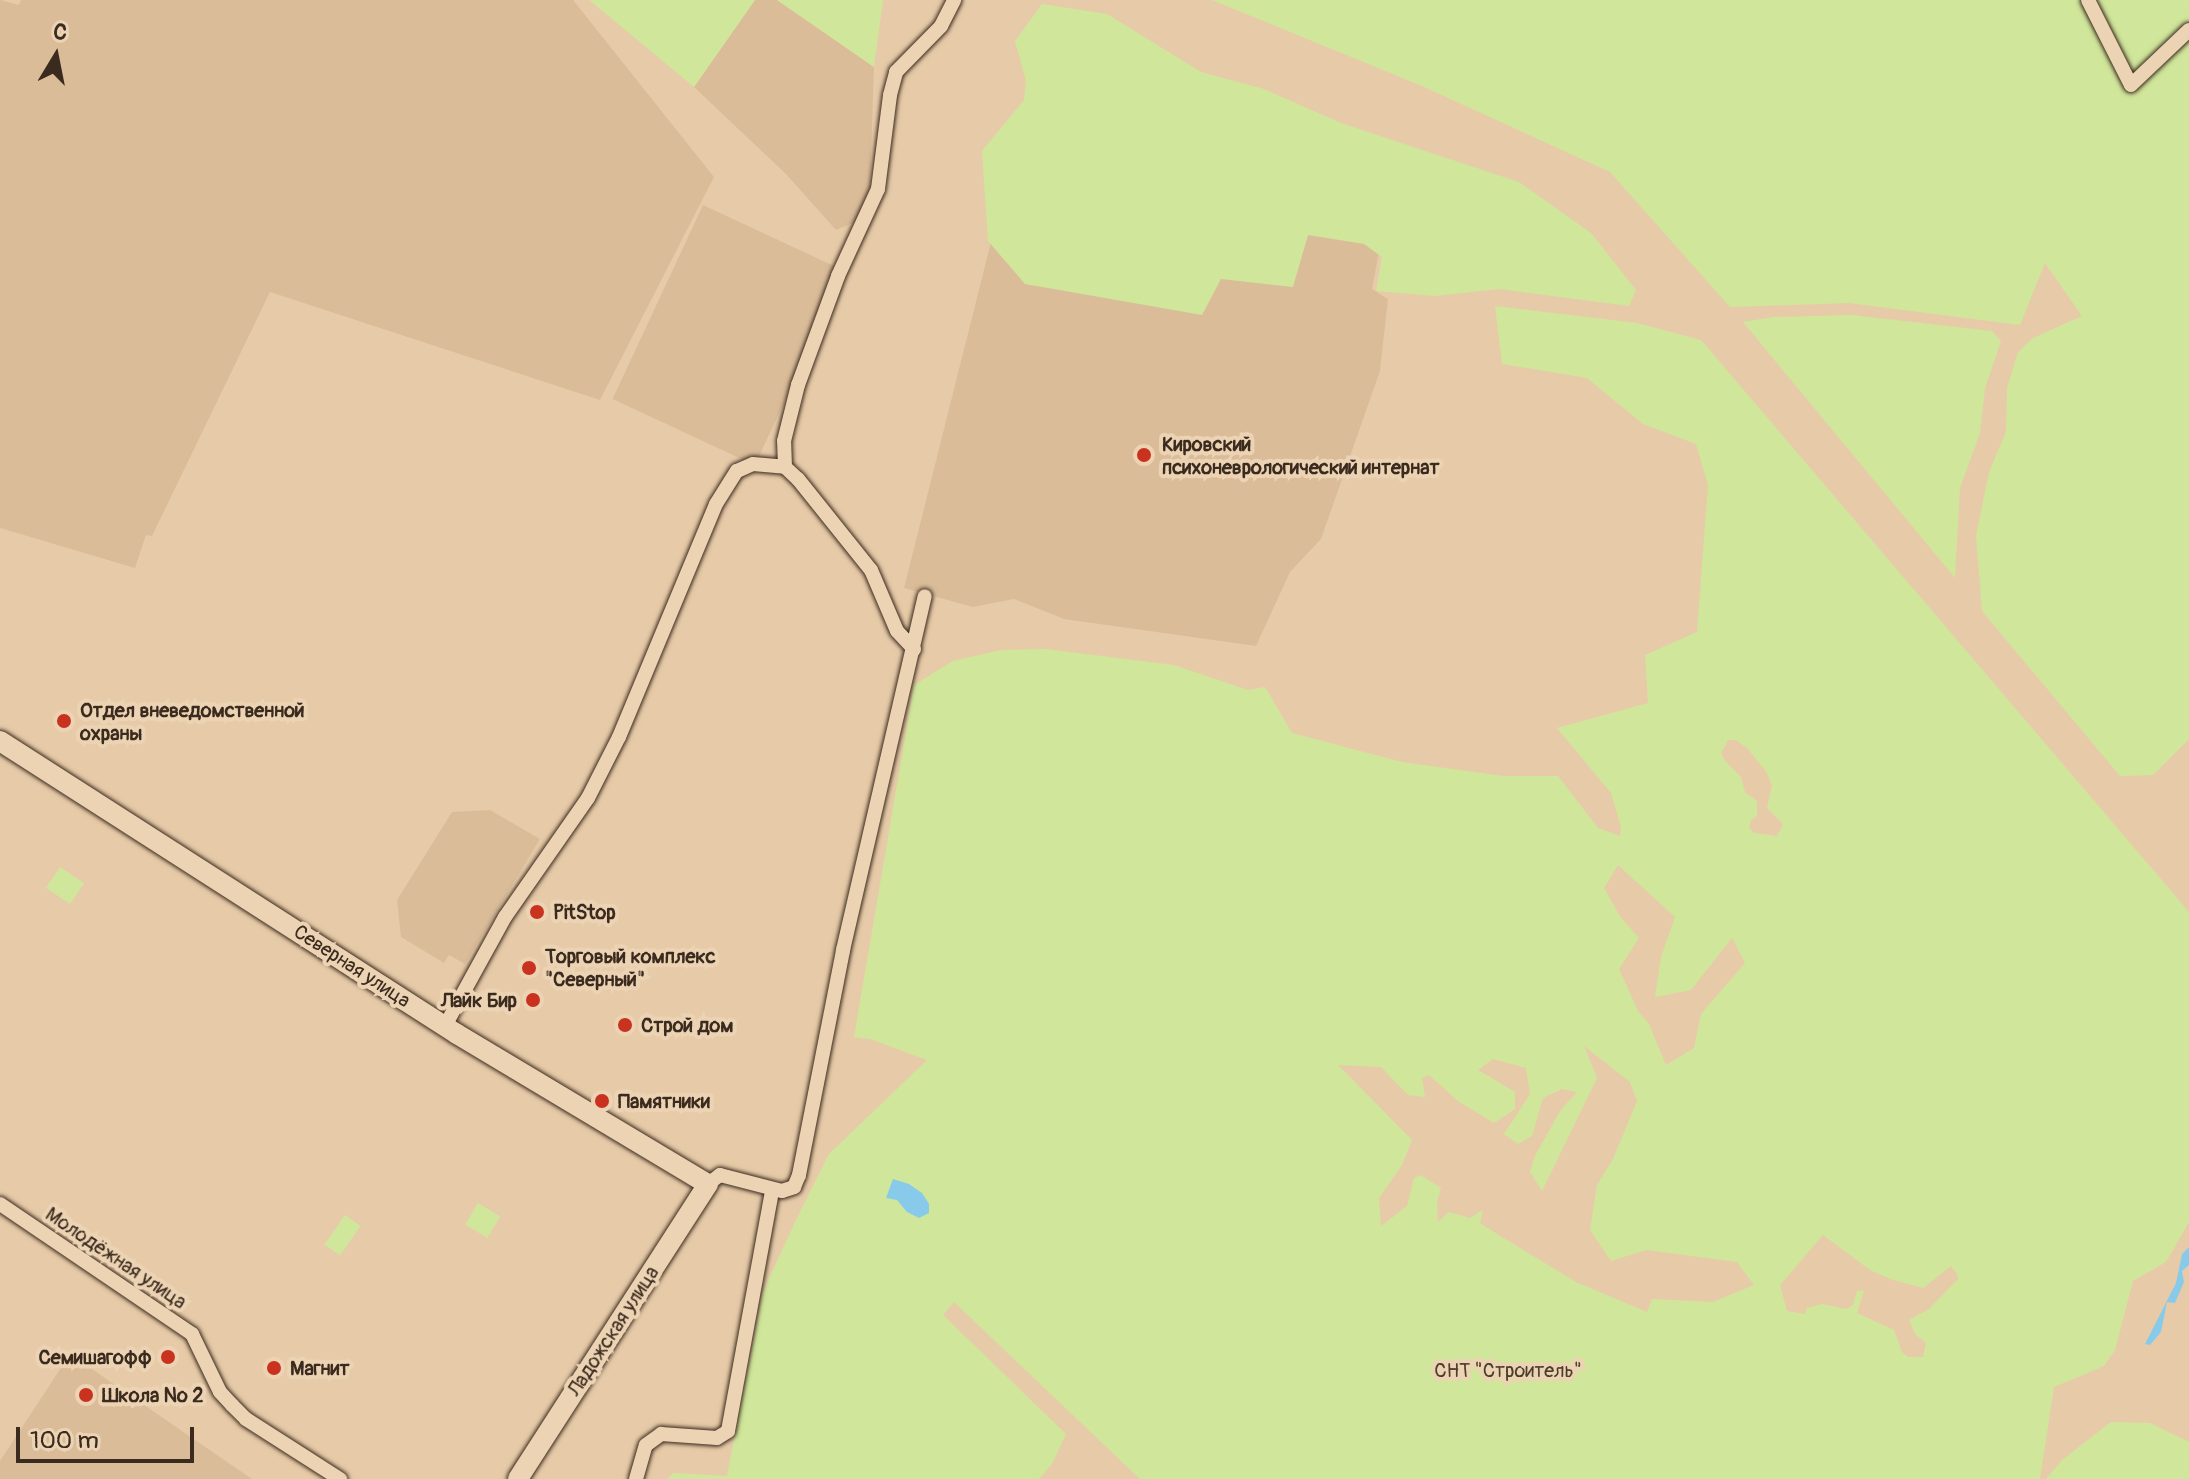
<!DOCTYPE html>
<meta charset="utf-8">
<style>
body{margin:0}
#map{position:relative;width:2189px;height:1479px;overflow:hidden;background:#e7cba8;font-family:Pangolin,sans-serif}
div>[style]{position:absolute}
.built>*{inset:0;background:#dabc99;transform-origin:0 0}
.green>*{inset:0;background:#d0e69b;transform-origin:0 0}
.water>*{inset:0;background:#88cae9}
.roads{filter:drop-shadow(0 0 2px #3b2a1e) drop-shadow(0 0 2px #3b2a1e)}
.street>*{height:14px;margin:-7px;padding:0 7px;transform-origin:7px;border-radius:7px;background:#ebd3b3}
.secondary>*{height:20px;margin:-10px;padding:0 10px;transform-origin:10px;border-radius:10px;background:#ebd3b3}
.dots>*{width:22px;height:22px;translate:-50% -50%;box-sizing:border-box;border:4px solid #ebd3b3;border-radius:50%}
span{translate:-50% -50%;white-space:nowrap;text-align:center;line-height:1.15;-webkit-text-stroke:8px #ebd3b3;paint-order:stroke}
.poi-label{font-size:20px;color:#3b2a1e;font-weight:700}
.left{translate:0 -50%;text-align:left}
.right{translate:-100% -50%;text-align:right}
.street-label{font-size:20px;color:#3b2a1e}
.park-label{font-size:20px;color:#4a3d2a}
.north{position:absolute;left:16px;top:16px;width:80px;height:80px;-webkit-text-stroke:6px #ebd3b3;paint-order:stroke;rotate:10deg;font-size:22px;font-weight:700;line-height:32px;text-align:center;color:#3b2a1e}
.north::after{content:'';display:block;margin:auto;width:28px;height:36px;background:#3b2a1e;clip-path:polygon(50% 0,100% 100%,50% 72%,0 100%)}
.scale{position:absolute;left:16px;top:1427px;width:178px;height:36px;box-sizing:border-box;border:4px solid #3b2a1e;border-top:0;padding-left:10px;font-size:24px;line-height:28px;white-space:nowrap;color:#3b2a1e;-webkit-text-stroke:6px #ebd3b3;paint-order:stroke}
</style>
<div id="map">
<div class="built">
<i style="clip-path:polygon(0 0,19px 5px,21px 0,573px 0,714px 177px,600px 400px,270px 292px,152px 536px,146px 535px,135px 568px,0 528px)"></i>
<i style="clip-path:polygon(755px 0,777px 0,874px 67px,869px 216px,836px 230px,786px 174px,694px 87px)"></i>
<i style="left:703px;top:205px;width:157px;height:214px;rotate:25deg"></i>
<i style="clip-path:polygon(998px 214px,1298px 268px,1312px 221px,1382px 236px,1372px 289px,1388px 299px,1380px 371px,1321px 539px,1290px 572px,1256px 646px,1064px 619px,1014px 599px,973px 607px,904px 588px)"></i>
<i style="clip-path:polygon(490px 810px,540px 839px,465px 964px,449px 955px,444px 963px,401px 937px,397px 900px,452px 812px)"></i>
<i style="clip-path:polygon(70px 1354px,252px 1479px,0 1479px,0 1461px)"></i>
</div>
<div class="green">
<i style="clip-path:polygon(589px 0,755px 0,694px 87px)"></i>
<i style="clip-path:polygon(777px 0,883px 0,874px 67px)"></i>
<i style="clip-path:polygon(1212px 0,2189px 0,2189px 739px,2153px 775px,2120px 776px,1982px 611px,1976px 536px,1989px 472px,2006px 432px,2007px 388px,2018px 352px,2033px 338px,2082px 316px,2045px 263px,2020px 325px,1849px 303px,1730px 307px,1610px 172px,1422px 86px)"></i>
<i style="clip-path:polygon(1042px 4px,1107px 14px,1201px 72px,1264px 89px,1341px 123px,1519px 182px,1591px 233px,1636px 290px,1629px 306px,1499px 289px,1435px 296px,1376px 291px,1382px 257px,1364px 244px,1308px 235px,1293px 287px,1221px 279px,1202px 315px,1025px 284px,988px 241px,982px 151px,1024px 100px,1026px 81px,1015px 41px)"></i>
<i style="clip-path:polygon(evenodd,1495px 306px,1637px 323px,1701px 340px,2189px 912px,2189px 1222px,2166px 1262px,2133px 1281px,2115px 1350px,2104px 1366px,2054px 1387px,2040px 1479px,1140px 1479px,954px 1302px,943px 1315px,1066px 1434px,1052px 1464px,1039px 1479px,667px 1479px,673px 1473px,727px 1476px,763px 1292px,795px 1222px,829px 1154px,927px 1060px,870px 1039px,854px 1037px,914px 685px,953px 661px,1001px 650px,1045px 649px,1174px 665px,1248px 690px,1265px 687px,1292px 733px,1402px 762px,1503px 776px,1558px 776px,1598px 828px,1620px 836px,1621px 827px,1611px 793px,1557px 728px,1648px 703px,1645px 655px,1697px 632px,1708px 485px,1696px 444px,1643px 424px,1587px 378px,1502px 364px,1495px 306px,1728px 740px,1736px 740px,1748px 749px,1767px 773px,1772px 786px,1767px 808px,1783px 824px,1777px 836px,1754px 833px,1749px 828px,1751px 820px,1757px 816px,1757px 801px,1745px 792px,1741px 777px,1725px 761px,1721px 753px,1728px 740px,1495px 306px,1618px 865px,1675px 917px,1661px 957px,1655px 997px,1691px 990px,1732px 938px,1745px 963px,1701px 1014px,1694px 1048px,1666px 1065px,1649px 1024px,1638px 1011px,1619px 969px,1639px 938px,1621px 918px,1604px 888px,1618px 865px,1495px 306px,1584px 1046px,1630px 1082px,1637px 1101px,1613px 1159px,1597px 1185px,1590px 1230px,1611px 1261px,1646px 1250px,1737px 1262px,1754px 1285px,1713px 1302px,1652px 1299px,1647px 1312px,1576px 1282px,1497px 1234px,1480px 1223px,1483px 1210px,1470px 1218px,1449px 1212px,1438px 1222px,1437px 1202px,1441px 1188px,1421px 1175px,1414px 1178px,1407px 1206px,1381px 1226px,1379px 1198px,1402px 1165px,1412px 1140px,1338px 1065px,1381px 1067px,1408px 1095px,1425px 1097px,1422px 1078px,1429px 1075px,1458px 1101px,1494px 1123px,1515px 1109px,1515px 1092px,1478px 1070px,1493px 1059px,1526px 1068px,1530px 1094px,1504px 1134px,1518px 1144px,1532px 1136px,1543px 1098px,1562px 1089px,1577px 1092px,1560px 1111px,1535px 1156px,1530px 1172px,1542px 1191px,1597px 1078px,1584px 1046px,1495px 306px,1823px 1235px,1870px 1270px,1890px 1279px,1923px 1288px,1951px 1266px,1957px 1274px,1958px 1279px,1929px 1309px,1909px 1320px,1915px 1334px,1926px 1343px,1923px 1357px,1908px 1357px,1902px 1352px,1894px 1330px,1857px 1313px,1864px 1290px,1857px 1291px,1853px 1305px,1846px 1309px,1822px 1304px,1807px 1308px,1805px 1314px,1787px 1311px,1780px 1285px,1823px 1235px)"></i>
<i style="clip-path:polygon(1851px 315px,1992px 331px,2001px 341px,1985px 388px,1980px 433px,1960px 488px,1955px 578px,1743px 322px,1774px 317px)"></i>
<i style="left:60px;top:867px;width:29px;height:25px;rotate:34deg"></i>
<i style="left:478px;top:1203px;width:26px;height:25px;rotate:31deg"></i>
<i style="left:345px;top:1215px;width:19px;height:36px;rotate:35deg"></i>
<i style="clip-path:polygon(2111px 1422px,2150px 1423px,2189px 1442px,2189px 1479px,2046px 1479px,2062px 1460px)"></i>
</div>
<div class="water">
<i style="clip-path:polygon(893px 1179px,909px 1184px,922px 1193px,929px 1204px,929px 1213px,919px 1218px,907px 1212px,897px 1200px,886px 1198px)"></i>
<i style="clip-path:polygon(2189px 1247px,2189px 1265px,2182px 1271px,2184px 1282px,2175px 1303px,2167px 1302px,2161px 1332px,2150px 1345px,2145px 1344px,2176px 1283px,2182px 1254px)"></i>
</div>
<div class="roads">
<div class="street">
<i style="left:2088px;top:0;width:95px;rotate:63.2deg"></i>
<i style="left:2131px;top:85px;width:80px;rotate:-43.5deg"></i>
<i style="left:785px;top:467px;width:26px;rotate:-92deg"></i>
<i style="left:784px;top:441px;width:58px;rotate:-76deg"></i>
<i style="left:798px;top:385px;width:116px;rotate:-69.8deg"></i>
<i style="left:838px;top:276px;width:96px;rotate:-65.3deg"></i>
<i style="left:878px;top:189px;width:95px;rotate:-82.7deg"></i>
<i style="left:890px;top:95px;width:24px;rotate:-75deg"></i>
<i style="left:896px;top:72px;width:64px;rotate:-45.6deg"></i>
<i style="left:941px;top:26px;width:29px;rotate:-63deg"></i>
<i style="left:445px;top:1026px;width:124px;rotate:-61.2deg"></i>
<i style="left:505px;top:917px;width:145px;rotate:-55.1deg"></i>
<i style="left:588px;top:798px;width:68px;rotate:-63.1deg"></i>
<i style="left:619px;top:737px;width:252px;rotate:-67.4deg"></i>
<i style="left:716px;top:504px;width:39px;rotate:-58deg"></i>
<i style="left:737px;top:471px;width:17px;rotate:-24deg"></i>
<i style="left:753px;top:464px;width:32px;rotate:5deg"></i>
<i style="left:785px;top:467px;width:18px;rotate:43deg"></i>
<i style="left:798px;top:479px;width:117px;rotate:51.3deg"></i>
<i style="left:871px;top:570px;width:66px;rotate:66.9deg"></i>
<i style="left:897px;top:631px;width:25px;rotate:47deg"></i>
<i style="left:708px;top:1184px;width:15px;rotate:-37deg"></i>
<i style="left:720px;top:1175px;width:64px;rotate:14.5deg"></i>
<i style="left:782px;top:1191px;width:13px;rotate:-18deg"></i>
<i style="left:794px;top:1187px;width:13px;rotate:-67deg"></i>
<i style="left:799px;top:1175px;width:229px;rotate:-78.9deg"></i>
<i style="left:843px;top:950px;width:363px;rotate:-77deg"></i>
<i style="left:0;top:1204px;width:232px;rotate:34.1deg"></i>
<i style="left:192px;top:1334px;width:64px;rotate:64.2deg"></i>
<i style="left:220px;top:1392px;width:18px;rotate:47deg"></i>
<i style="left:232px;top:1405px;width:20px;rotate:45deg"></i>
<i style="left:246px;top:1419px;width:112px;rotate:32.6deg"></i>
<i style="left:636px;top:1479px;width:35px;rotate:-74deg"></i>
<i style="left:646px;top:1445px;width:19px;rotate:-36deg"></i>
<i style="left:661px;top:1434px;width:56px;rotate:4.1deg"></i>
<i style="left:717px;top:1438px;width:13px;rotate:-32deg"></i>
<i style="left:728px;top:1431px;width:244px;rotate:-79.6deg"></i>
</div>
<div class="secondary">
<i style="left:0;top:741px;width:543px;rotate:32.67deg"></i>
<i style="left:457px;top:1034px;width:292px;rotate:30.9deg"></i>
<i style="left:708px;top:1184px;width:351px;rotate:122.8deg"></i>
</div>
</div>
<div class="dots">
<i style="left:1144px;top:455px;background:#c8321e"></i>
<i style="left:64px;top:721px;background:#c8321e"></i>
<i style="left:537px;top:912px;background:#c8321e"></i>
<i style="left:529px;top:968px;background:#c8321e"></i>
<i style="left:533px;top:1000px;background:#c8321e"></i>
<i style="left:625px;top:1025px;background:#c8321e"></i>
<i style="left:602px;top:1101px;background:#c8321e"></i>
<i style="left:168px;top:1357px;background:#c8321e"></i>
<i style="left:274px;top:1368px;background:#c8321e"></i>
<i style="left:86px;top:1395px;background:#c8321e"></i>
</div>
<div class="poi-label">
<span class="left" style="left:1162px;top:456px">Кировский<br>психоневрологический интернат</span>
<span class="left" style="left:80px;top:722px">Отдел вневедомственной<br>охраны</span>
<span class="left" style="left:553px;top:912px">PitStop</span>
<span class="left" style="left:545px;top:968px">Торговый комплекс<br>"Северный"</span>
<span class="right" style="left:517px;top:1000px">Лайк Бир</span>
<span class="left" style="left:641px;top:1025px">Строй дом</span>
<span class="left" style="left:618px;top:1101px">Памятники</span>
<span class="right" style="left:152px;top:1357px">Семишагофф</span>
<span class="left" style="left:290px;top:1368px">Магнит</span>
<span class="left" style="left:102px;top:1395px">Школа № 2</span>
</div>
<div class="street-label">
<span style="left:352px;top:966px;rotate:33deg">Северная улица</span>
<span style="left:116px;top:1258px;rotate:34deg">Молодёжная улица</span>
<span style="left:613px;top:1331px;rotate:-57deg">Ладожская улица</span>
</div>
<div class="park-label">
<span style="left:1508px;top:1370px">СНТ "Строитель"</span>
</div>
<div class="north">С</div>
<div class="scale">100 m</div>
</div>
